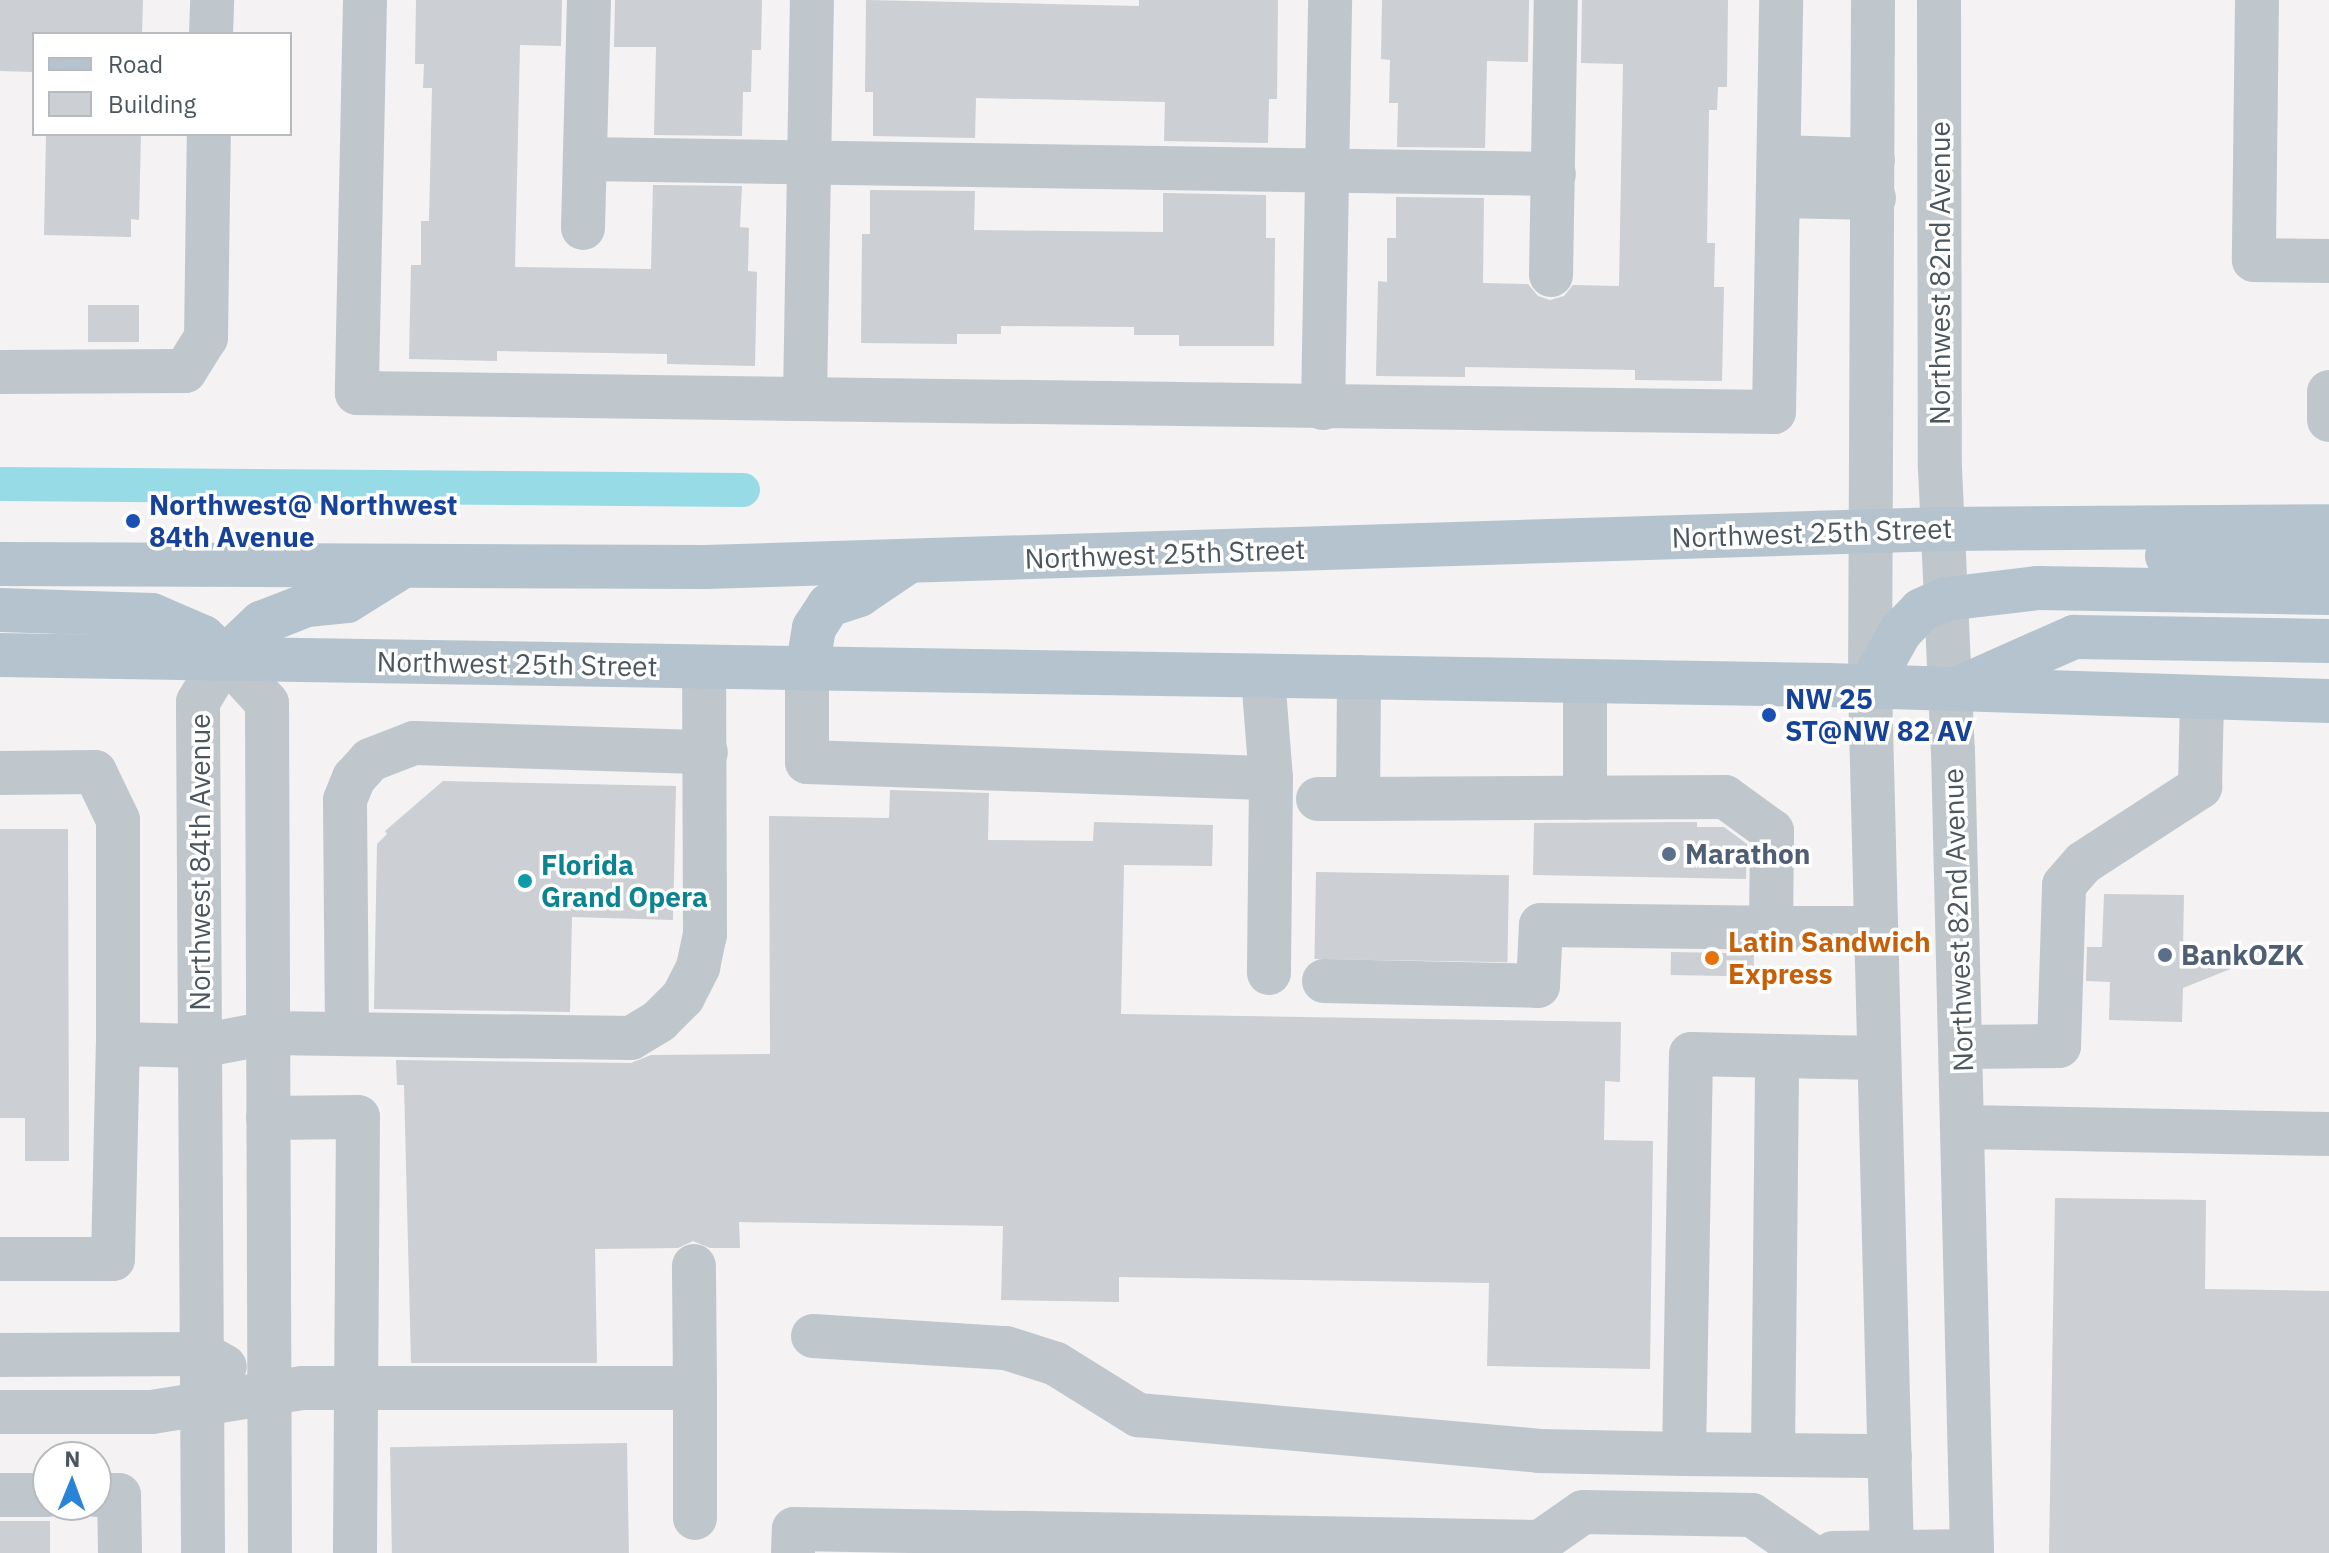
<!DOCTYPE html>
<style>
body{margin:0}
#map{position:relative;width:2329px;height:1553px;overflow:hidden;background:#f4f2f2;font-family:"IBM Plex Sans",sans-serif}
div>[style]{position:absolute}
.canal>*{height:34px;margin:-17px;padding:0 17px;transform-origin:17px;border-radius:17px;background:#96dbe6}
.building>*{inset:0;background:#cccfd3;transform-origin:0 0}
.minor>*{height:44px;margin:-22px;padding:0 22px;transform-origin:22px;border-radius:22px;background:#bfc7cd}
.major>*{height:44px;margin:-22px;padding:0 22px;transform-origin:22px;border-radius:22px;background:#b4c3cd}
.dots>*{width:22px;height:22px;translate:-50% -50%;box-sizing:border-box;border:4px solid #fff;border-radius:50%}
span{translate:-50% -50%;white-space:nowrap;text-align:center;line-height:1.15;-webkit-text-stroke:7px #fff;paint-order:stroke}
.street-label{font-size:28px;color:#4b565e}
.transit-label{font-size:28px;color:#164399;font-weight:700}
.left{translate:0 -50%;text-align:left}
.service-label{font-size:28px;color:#4e5e75;font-weight:700}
.culture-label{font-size:28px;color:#0d838f;font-weight:700}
.food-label{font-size:28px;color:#c56008;font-weight:700}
.legend{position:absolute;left:32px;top:32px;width:260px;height:104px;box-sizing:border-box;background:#fff;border:2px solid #b7bbbf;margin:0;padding:10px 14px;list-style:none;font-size:24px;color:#4b565e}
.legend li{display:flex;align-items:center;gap:16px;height:40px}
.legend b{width:40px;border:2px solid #b7bbbf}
.north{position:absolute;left:32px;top:1441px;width:80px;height:80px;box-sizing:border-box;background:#fff;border:2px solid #b7bbbf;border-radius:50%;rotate:1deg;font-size:22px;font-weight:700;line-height:32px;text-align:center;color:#4b565e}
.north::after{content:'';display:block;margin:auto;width:28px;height:36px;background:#2983d6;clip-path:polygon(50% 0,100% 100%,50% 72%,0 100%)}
</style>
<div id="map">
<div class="canal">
<i style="left:0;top:484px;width:743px;rotate:0.46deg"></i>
</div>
<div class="building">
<i style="clip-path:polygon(0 0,143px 0,142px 34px,34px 34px,34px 72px,0 71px)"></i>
<i style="clip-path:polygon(416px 0,562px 0,561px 46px,520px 45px,515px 267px,651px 269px,653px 185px,742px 186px,740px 227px,749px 228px,748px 271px,757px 272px,755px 366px,667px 364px,667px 354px,497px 351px,497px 361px,409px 359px,411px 265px,421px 265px,421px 221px,429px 221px,432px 88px,423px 88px,424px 64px,415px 64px)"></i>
<i style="clip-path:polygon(615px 0,762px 0,761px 50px,752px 50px,751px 92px,743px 92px,742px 136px,654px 135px,656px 47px,614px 47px)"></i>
<i style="clip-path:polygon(866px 0,1139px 6px,1139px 0,1278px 0,1277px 99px,1269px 99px,1268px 143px,1164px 141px,1165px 102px,976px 98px,975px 138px,873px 136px,873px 92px,865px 92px)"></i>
<i style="clip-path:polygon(1382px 0,1529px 0,1528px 62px,1487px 61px,1485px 148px,1397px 147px,1398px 103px,1389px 103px,1390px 60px,1381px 59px)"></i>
<i style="clip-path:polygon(1582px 0,1728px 0,1727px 87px,1718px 87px,1717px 110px,1709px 110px,1707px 243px,1715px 243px,1714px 287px,1724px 287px,1722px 381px,1635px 380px,1635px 370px,1465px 367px,1465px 377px,1376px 376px,1378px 281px,1387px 282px,1387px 238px,1396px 238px,1396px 197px,1484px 198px,1483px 283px,1528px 284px,1538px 296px,1550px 300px,1564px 296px,1573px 285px,1619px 286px,1623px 64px,1581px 63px)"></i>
<i style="clip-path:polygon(46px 134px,141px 134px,139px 220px,131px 219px,131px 237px,44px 235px)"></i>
<i style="clip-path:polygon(870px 190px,975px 191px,974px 230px,1163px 232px,1163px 193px,1266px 195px,1266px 238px,1275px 238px,1274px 346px,1179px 346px,1179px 335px,1134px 335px,1134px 327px,1001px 326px,1001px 334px,957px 334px,957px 344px,861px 343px,862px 234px,870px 234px)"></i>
<i style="left:139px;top:305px;width:37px;height:51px;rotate:90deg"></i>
<i style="clip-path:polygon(443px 781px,676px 786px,673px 920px,572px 917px,570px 1012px,374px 1009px,377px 844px,387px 834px,385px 831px)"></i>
<i style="clip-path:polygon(890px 790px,989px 793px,988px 840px,1093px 841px,1094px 822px,1213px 825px,1212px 866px,1124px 865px,1121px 1014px,1621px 1022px,1620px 1082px,1605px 1081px,1604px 1140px,1653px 1141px,1650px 1369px,1487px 1366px,1489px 1283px,1119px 1277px,1119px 1302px,1001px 1300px,1003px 1226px,739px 1222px,740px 1248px,710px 1248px,693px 1241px,678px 1248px,595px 1249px,597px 1363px,411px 1363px,404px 1085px,397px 1085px,396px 1060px,631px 1063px,651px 1055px,770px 1054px,769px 816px,889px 818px)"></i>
<i style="clip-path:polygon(1697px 822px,1697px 827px,1724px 827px,1747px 844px,1746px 879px,1533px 875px,1534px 823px)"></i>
<i style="clip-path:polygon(0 829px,68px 829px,69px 1161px,25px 1161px,25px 1118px,0 1118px)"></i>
<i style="left:1316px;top:872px;width:193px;height:87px;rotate:1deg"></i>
<i style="clip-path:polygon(2104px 894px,2184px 895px,2183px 948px,2278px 950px,2183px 988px,2182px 1022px,2109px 1020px,2110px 982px,2086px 981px,2087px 947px,2102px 947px)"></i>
<i style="left:1671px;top:952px;width:83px;height:23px;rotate:1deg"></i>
<i style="clip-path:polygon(2055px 1198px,2206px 1200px,2205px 1289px,2329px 1291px,2329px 1553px,2049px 1553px)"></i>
<i style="left:627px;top:1443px;width:110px;height:237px;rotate:89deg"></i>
<i style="left:0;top:1521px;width:50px;height:32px"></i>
</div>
<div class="minor">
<i style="left:365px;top:0;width:393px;rotate:91.2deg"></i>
<i style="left:357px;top:393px;width:1417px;rotate:0.77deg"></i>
<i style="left:1774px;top:412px;width:412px;rotate:-89deg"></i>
<i style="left:1873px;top:0;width:686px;rotate:90.25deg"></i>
<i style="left:1870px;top:686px;width:867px;rotate:88.55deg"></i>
<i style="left:1939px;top:0;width:468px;rotate:89.9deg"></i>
<i style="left:1940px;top:468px;width:283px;rotate:87.4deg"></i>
<i style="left:1953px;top:751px;width:802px;rotate:88.64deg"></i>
<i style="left:2257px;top:0;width:260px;rotate:90.7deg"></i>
<i style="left:2254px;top:260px;width:75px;rotate:0.8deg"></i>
<i style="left:211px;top:34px;width:34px;rotate:-88deg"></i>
<i style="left:1780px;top:157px;width:93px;rotate:1.8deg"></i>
<i style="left:585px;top:159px;width:969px;rotate:0.89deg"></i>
<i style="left:1780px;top:196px;width:94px;rotate:1.2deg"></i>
<i style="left:583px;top:228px;width:228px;rotate:-88.5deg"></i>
<i style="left:1551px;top:275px;width:275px;rotate:-89deg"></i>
<i style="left:0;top:372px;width:185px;rotate:-0.3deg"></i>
<i style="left:185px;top:371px;width:39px;rotate:-58deg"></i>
<i style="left:206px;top:338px;width:204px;rotate:-89.2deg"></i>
<i style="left:2329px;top:392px;width:28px;rotate:90deg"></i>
<i style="left:805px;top:397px;width:397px;rotate:-89deg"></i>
<i style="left:1323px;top:408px;width:408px;rotate:-89deg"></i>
<i style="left:807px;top:669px;width:93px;rotate:90deg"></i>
<i style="left:807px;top:762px;width:464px;rotate:2deg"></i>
<i style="left:1271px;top:778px;width:195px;rotate:90.6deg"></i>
<i style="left:1263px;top:677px;width:101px;rotate:85.5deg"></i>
<i style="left:1585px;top:682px;width:116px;rotate:90deg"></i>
<i style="left:0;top:773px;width:95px;rotate:-0.6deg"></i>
<i style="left:95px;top:772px;width:53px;rotate:64.4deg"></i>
<i style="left:118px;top:820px;width:224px;rotate:90deg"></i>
<i style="left:118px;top:1044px;width:82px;rotate:1.4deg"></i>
<i style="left:200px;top:1046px;width:69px;rotate:-10.8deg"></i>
<i style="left:268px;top:1033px;width:363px;rotate:0.8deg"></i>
<i style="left:631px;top:1038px;width:33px;rotate:-31deg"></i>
<i style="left:659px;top:1021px;width:34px;rotate:-45deg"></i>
<i style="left:683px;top:997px;width:34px;rotate:-63deg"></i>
<i style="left:698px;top:967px;width:33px;rotate:-78deg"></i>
<i style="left:705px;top:935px;width:268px;rotate:-90.2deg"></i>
<i style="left:1318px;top:799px;width:40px"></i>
<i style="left:1771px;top:928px;width:105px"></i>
<i style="left:1324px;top:981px;width:214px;rotate:1.3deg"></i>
<i style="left:1538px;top:986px;width:61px;rotate:-87.2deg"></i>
<i style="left:1541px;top:925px;width:230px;rotate:0.7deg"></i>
<i style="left:1771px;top:928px;width:97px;rotate:-89.4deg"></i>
<i style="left:1772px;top:831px;width:58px;rotate:-144.1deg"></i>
<i style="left:1725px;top:797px;width:367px;rotate:179.7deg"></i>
<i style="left:1358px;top:799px;width:122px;rotate:-89.5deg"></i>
<i style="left:347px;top:1033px;width:233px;rotate:-90.5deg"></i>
<i style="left:345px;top:800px;width:24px;rotate:-68deg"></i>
<i style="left:354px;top:778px;width:24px;rotate:-48deg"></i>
<i style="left:370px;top:760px;width:47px;rotate:-21.1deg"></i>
<i style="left:414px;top:743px;width:292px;rotate:1.8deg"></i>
<i style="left:1961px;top:1047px;width:98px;rotate:-0.6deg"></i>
<i style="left:2059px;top:1046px;width:161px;rotate:-88.2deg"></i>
<i style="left:2064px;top:885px;width:29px;rotate:-49deg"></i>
<i style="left:2083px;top:863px;width:140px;rotate:-33deg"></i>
<i style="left:2200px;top:787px;width:88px;rotate:-88.7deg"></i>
<i style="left:1879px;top:1058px;width:188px;rotate:-178.8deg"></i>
<i style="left:1691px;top:1054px;width:400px;rotate:91deg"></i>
<i style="left:1684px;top:1454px;width:206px;rotate:0.6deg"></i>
<i style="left:268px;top:1118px;width:90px;rotate:-0.6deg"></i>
<i style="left:358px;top:1117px;width:436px;rotate:90.4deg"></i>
<i style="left:1964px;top:1127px;width:365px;rotate:1.1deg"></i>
<i style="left:0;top:1259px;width:113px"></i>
<i style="left:113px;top:1259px;width:215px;rotate:-88.7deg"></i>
<i style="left:813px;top:1336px;width:193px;rotate:3.6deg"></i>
<i style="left:1006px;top:1348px;width:52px;rotate:17.7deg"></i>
<i style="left:1056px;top:1364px;width:97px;rotate:31.9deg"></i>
<i style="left:1138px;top:1415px;width:403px;rotate:5.1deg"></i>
<i style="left:1539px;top:1451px;width:145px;rotate:1.2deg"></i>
<i style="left:0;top:1355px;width:202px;rotate:-0.3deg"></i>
<i style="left:202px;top:1354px;width:26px;rotate:29deg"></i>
<i style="left:0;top:1412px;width:152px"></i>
<i style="left:152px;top:1412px;width:152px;rotate:-9.1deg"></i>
<i style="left:302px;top:1388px;width:393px"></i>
<i style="left:695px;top:1388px;width:122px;rotate:-90.5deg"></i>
<i style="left:1773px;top:1455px;width:399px;rotate:-89.4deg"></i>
<i style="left:0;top:1495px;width:48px"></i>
<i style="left:96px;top:1495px;width:23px"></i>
<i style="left:119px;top:1495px;width:58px;rotate:89deg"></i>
<i style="left:695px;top:1518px;width:130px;rotate:-90deg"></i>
<i style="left:203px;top:1553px;width:851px;rotate:-90.34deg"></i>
<i style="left:198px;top:702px;width:52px;rotate:-59deg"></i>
<i style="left:225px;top:657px;width:62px;rotate:47.6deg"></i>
<i style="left:267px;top:703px;width:850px;rotate:89.8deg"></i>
<i style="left:793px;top:1553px;width:24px;rotate:-88deg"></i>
<i style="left:794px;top:1529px;width:746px;rotate:1deg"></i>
<i style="left:1540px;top:1542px;width:52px;rotate:-34.9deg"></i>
<i style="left:1583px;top:1512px;width:169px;rotate:1deg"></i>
<i style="left:1752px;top:1515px;width:67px;rotate:34.6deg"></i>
<i style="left:1833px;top:1553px;width:139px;rotate:-0.8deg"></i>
</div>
<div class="major">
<i style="left:2167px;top:556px;width:162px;rotate:1.8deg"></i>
<i style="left:0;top:564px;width:705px;rotate:0.24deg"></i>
<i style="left:705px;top:567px;width:1238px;rotate:-1.76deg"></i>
<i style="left:1942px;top:529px;width:387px;rotate:-0.4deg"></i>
<i style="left:0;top:610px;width:152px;rotate:1.9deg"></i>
<i style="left:152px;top:615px;width:56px;rotate:23.3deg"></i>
<i style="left:203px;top:637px;width:30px;rotate:42deg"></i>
<i style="left:0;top:655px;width:1827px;rotate:0.94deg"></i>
<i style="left:1827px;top:685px;width:502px;rotate:1.83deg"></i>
<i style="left:225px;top:657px;width:50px;rotate:-43.4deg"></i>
<i style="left:261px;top:623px;width:49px;rotate:-21.4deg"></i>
<i style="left:307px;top:605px;width:40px;rotate:-5.7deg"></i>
<i style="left:347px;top:601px;width:59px;rotate:-31.8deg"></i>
<i style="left:807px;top:669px;width:42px;rotate:-80.3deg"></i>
<i style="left:814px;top:628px;width:27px;rotate:-57deg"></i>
<i style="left:829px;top:605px;width:32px;rotate:-18deg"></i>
<i style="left:859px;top:595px;width:59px;rotate:-34deg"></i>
<i style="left:1870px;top:686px;width:62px;rotate:-60.9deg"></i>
<i style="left:1900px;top:632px;width:30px;rotate:-46deg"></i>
<i style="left:1921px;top:610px;width:27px;rotate:-24deg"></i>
<i style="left:1946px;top:599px;width:93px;rotate:-6.8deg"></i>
<i style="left:2038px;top:588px;width:291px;rotate:1deg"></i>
<i style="left:1961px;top:687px;width:124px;rotate:-23.9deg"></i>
<i style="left:2074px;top:637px;width:255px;rotate:0.9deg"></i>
</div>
<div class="dots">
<i style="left:133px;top:521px;background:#1a4fb4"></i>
<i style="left:1769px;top:715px;background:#1a4fb4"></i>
<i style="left:1669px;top:854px;background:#5c6f8a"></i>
<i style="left:525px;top:881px;background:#0f9aa8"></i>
<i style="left:2165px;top:955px;background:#5c6f8a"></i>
<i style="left:1712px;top:958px;background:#e8710a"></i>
</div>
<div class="street-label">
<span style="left:1940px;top:273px;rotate:-90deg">Northwest 82nd Avenue</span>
<span style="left:1812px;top:533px;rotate:-2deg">Northwest 25th Street</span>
<span style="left:1165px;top:554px;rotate:-2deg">Northwest 25th Street</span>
<span style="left:517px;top:664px;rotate:1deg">Northwest 25th Street</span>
<span style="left:200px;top:862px;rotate:-90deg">Northwest 84th Avenue</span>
<span style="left:1958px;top:920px;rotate:-92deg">Northwest 82nd Avenue</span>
</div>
<div class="transit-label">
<span class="left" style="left:149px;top:521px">Northwest@ Northwest<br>84th Avenue</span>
<span class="left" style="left:1785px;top:715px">NW 25<br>ST@NW 82 AV</span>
</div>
<div class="service-label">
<span class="left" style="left:1685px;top:854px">Marathon</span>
<span class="left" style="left:2181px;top:955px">BankOZK</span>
</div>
<div class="culture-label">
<span class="left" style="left:541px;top:881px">Florida<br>Grand Opera</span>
</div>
<div class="food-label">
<span class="left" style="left:1728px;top:958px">Latin Sandwich<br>Express</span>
</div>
<ul class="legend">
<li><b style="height:10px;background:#b4c3cd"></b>Road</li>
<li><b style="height:22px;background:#cccfd3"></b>Building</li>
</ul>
<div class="north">N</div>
</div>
